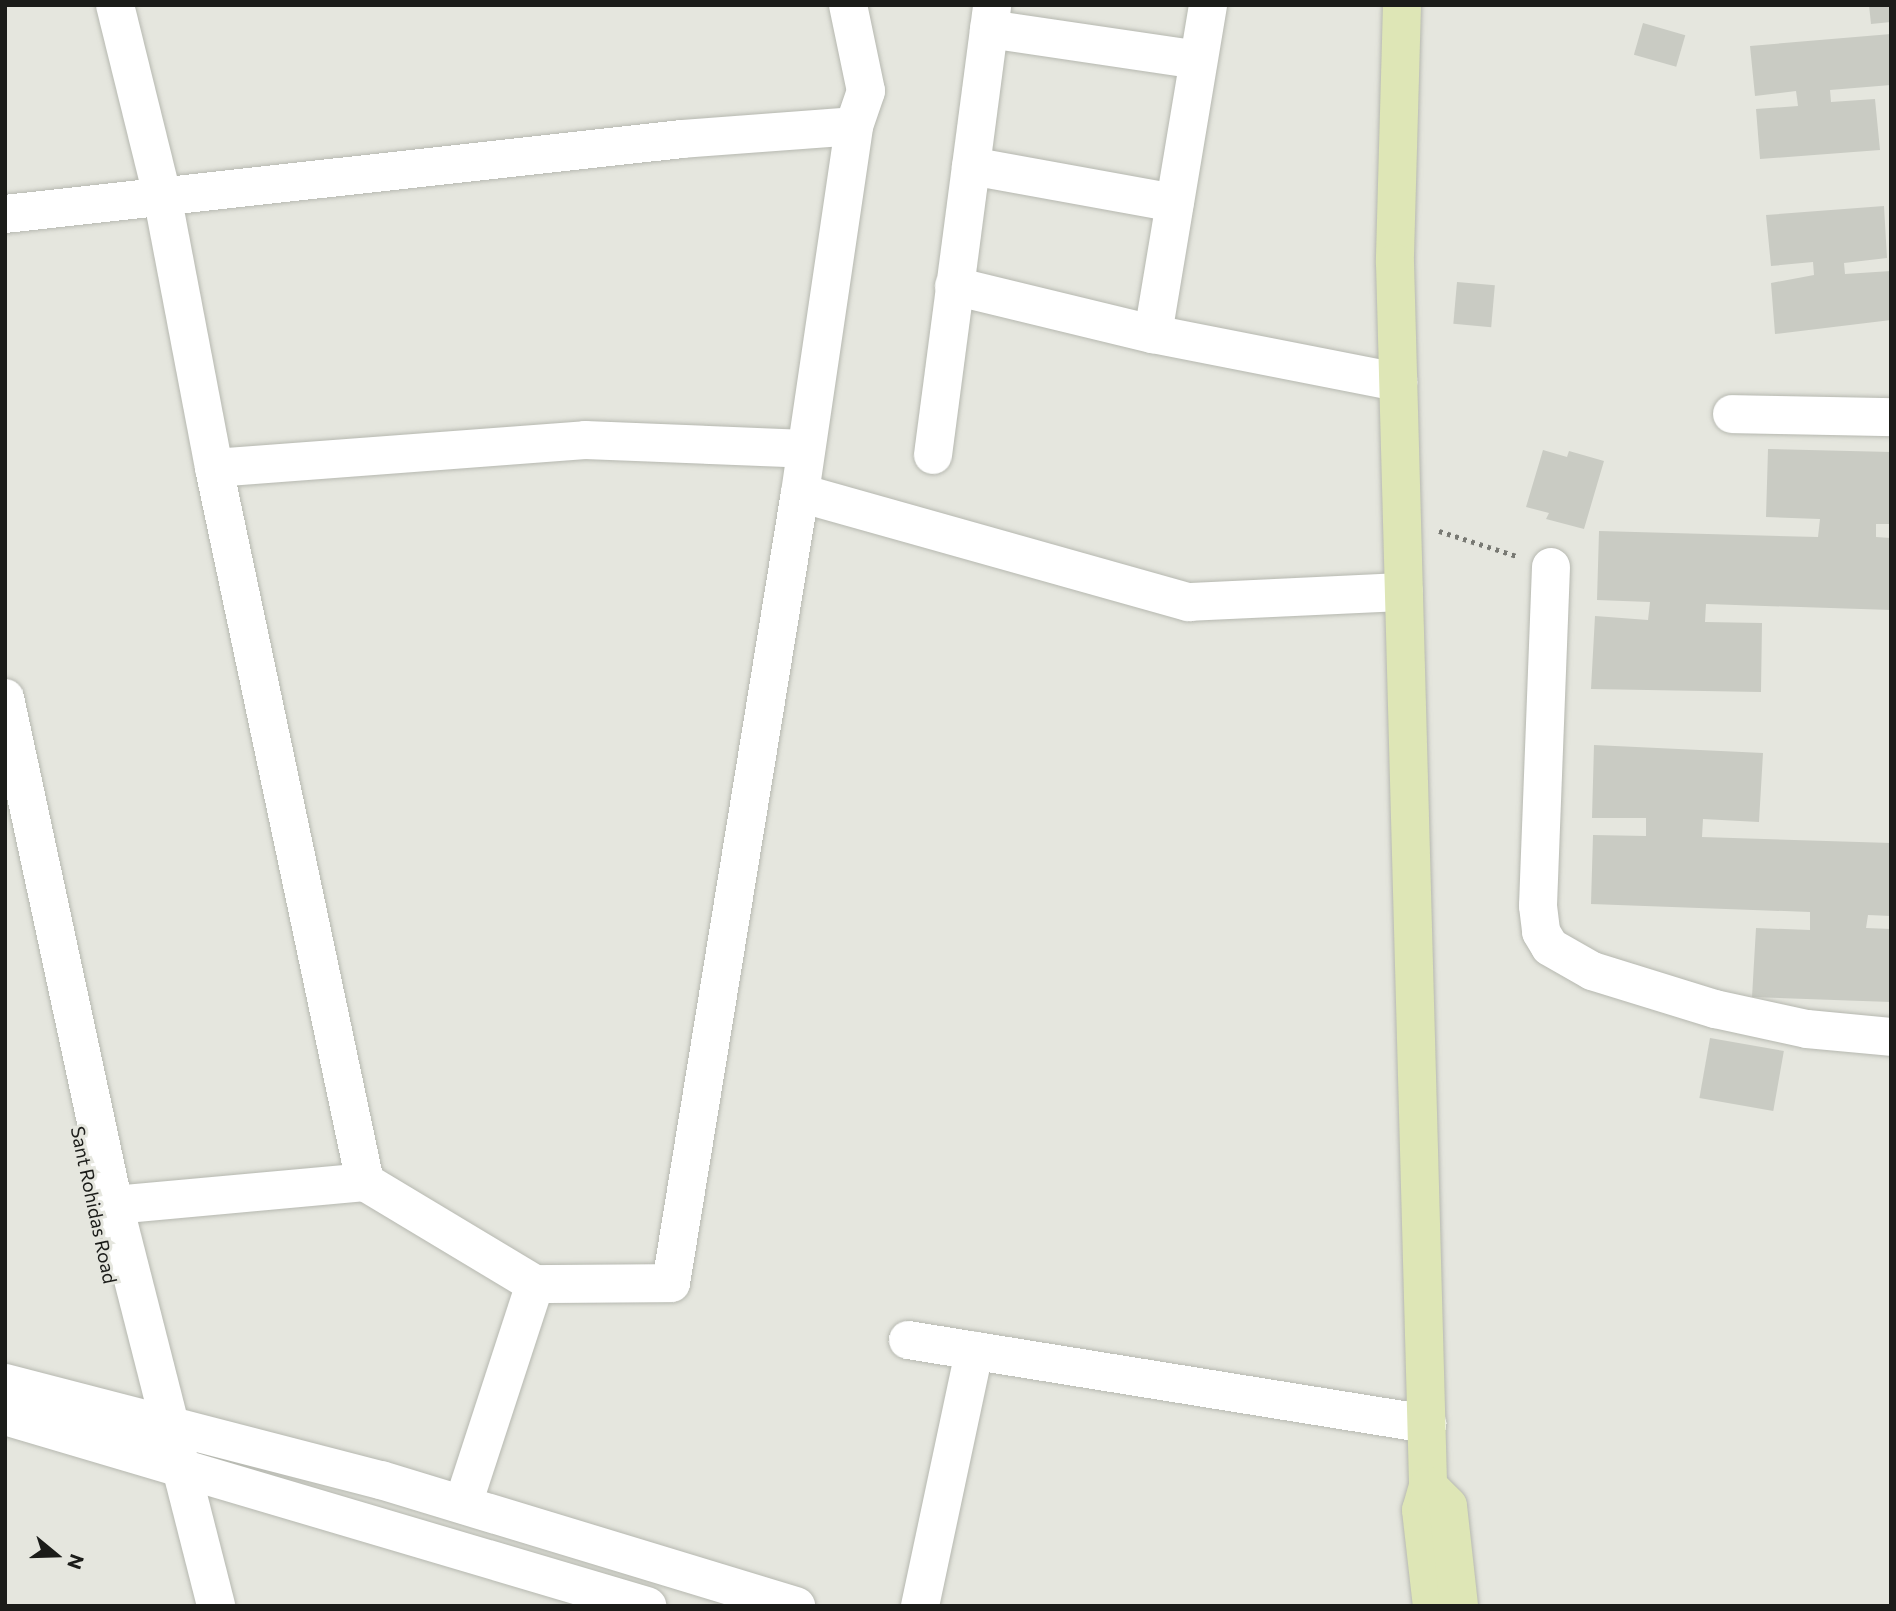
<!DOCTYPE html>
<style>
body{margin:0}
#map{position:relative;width:1896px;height:1611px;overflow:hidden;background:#e5e6de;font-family:Commissioner,sans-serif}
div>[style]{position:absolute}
.building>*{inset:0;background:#c9cbc3;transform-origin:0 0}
.path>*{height:4.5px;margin-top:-2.25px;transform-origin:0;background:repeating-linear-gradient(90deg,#787973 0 3.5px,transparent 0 8.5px)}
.roads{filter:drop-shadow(0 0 2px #b6b8b0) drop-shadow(0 0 2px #b6b8b0)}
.minor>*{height:38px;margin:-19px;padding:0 19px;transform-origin:19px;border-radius:19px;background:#fff}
.major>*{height:38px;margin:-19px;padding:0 19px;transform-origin:19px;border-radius:19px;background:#dee6b6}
span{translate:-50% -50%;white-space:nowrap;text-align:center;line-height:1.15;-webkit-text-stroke:6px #e5e6de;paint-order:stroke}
.street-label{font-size:19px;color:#1b1c19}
.frame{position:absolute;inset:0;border:7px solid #1b1c19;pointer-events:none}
.north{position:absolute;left:21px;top:1520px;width:70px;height:70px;-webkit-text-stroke:5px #e5e6de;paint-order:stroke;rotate:109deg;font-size:19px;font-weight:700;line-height:28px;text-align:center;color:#1b1c19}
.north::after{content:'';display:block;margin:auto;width:24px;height:32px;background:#1b1c19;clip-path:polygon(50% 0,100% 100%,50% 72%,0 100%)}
</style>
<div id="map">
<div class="building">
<i style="clip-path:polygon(1869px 5px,1891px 5px,1891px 22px,1871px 24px)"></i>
<i style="left:1643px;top:23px;width:44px;height:33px;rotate:16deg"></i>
<i style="clip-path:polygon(1891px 34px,1891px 85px,1830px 90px,1831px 102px,1875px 99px,1880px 150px,1760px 159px,1756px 109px,1798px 106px,1796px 91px,1755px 96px,1750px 46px)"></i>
<i style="clip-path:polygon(1884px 206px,1887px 258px,1844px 263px,1845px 274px,1891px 271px,1891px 320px,1775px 334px,1771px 283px,1814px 275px,1813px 262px,1771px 266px,1766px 215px)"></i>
<i style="left:1457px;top:282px;width:38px;height:42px;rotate:5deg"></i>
<i style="clip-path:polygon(1768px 449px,1891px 452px,1891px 524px,1876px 524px,1876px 537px,1891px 538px,1891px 610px,1706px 604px,1705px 622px,1762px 623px,1761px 692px,1591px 689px,1595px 616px,1648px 620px,1650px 602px,1597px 600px,1599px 531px,1818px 537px,1820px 519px,1766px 517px)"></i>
<i style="clip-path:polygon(1543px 450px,1567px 457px,1569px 451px,1604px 461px,1584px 529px,1546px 519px,1549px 513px,1526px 507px)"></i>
<i style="clip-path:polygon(1594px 745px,1763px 753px,1759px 822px,1703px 819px,1702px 837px,1891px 843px,1891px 916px,1868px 915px,1866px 928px,1891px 929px,1891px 1002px,1752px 997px,1756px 928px,1810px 930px,1810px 912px,1591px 904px,1593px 835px,1646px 836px,1646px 818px,1592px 818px)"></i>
<i style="left:1710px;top:1038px;width:75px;height:61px;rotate:10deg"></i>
</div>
<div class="path">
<i style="left:1439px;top:531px;width:82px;rotate:17.8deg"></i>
</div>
<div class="roads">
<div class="minor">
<i style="left:115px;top:5px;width:196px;rotate:76.1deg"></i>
<i style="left:162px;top:195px;width:278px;rotate:79.2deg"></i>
<i style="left:214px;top:468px;width:730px;rotate:78.06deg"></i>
<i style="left:989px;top:29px;width:211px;rotate:8.4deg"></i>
<i style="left:971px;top:166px;width:207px;rotate:10.3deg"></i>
<i style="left:5px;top:214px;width:681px;rotate:-6.32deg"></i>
<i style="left:682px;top:139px;width:172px;rotate:-4.3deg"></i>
<i style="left:954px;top:286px;width:205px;rotate:13.6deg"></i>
<i style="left:1153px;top:334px;width:250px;rotate:11.1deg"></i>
<i style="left:1153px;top:334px;width:334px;rotate:-80.5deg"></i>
<i style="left:1732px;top:414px;width:159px;rotate:1.1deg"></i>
<i style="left:933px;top:455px;width:454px;rotate:-82.5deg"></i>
<i style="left:214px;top:468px;width:372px;rotate:-4.3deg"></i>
<i style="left:585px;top:440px;width:221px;rotate:2.3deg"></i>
<i style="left:800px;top:493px;width:404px;rotate:15.7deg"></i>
<i style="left:1189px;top:602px;width:215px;rotate:-2.7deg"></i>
<i style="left:1551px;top:567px;width:339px;rotate:92.2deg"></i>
<i style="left:1538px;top:906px;width:26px;rotate:83deg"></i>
<i style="left:1541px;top:932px;width:17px;rotate:59deg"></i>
<i style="left:1550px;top:947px;width:48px;rotate:29.7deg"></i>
<i style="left:1592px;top:971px;width:129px;rotate:17.2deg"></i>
<i style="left:1715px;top:1009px;width:94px;rotate:12.3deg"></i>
<i style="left:1807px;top:1029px;width:84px;rotate:5.4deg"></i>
<i style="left:5px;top:698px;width:519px;rotate:77.87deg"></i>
<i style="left:114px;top:1205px;width:414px;rotate:75.7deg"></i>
<i style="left:114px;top:1205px;width:252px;rotate:-5.2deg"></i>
<i style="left:365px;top:1182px;width:198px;rotate:31deg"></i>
<i style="left:908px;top:1340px;width:526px;rotate:9.19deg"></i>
<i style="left:5px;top:1383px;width:388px;rotate:14.5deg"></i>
<i style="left:381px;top:1480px;width:434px;rotate:16.9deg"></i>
<i style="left:5px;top:1416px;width:670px;rotate:16.49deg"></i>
<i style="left:463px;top:1504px;width:231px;rotate:-71.9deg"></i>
<i style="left:535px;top:1284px;width:136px;rotate:-0.4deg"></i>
<i style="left:671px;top:1283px;width:800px;rotate:-80.73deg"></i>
<i style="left:800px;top:493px;width:371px;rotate:-81.6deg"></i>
<i style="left:854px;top:126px;width:37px;rotate:-71deg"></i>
<i style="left:866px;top:91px;width:88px;rotate:-101.8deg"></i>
<i style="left:920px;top:1606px;width:261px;rotate:-78deg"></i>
</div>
<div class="major">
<i style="left:1402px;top:5px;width:258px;rotate:91.6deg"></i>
<i style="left:1395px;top:263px;width:1223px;rotate:88.45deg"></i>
<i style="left:1428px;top:1486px;width:25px;rotate:106deg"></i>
<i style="left:1421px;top:1510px;width:97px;rotate:83.5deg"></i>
<i style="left:1428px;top:1486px;width:28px;rotate:45deg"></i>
<i style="left:1448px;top:1506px;width:101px;rotate:83.7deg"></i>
</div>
</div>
<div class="street-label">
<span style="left:94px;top:1205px;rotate:78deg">Sant Rohidas Road</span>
</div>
<div class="frame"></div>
<div class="north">N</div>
</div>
